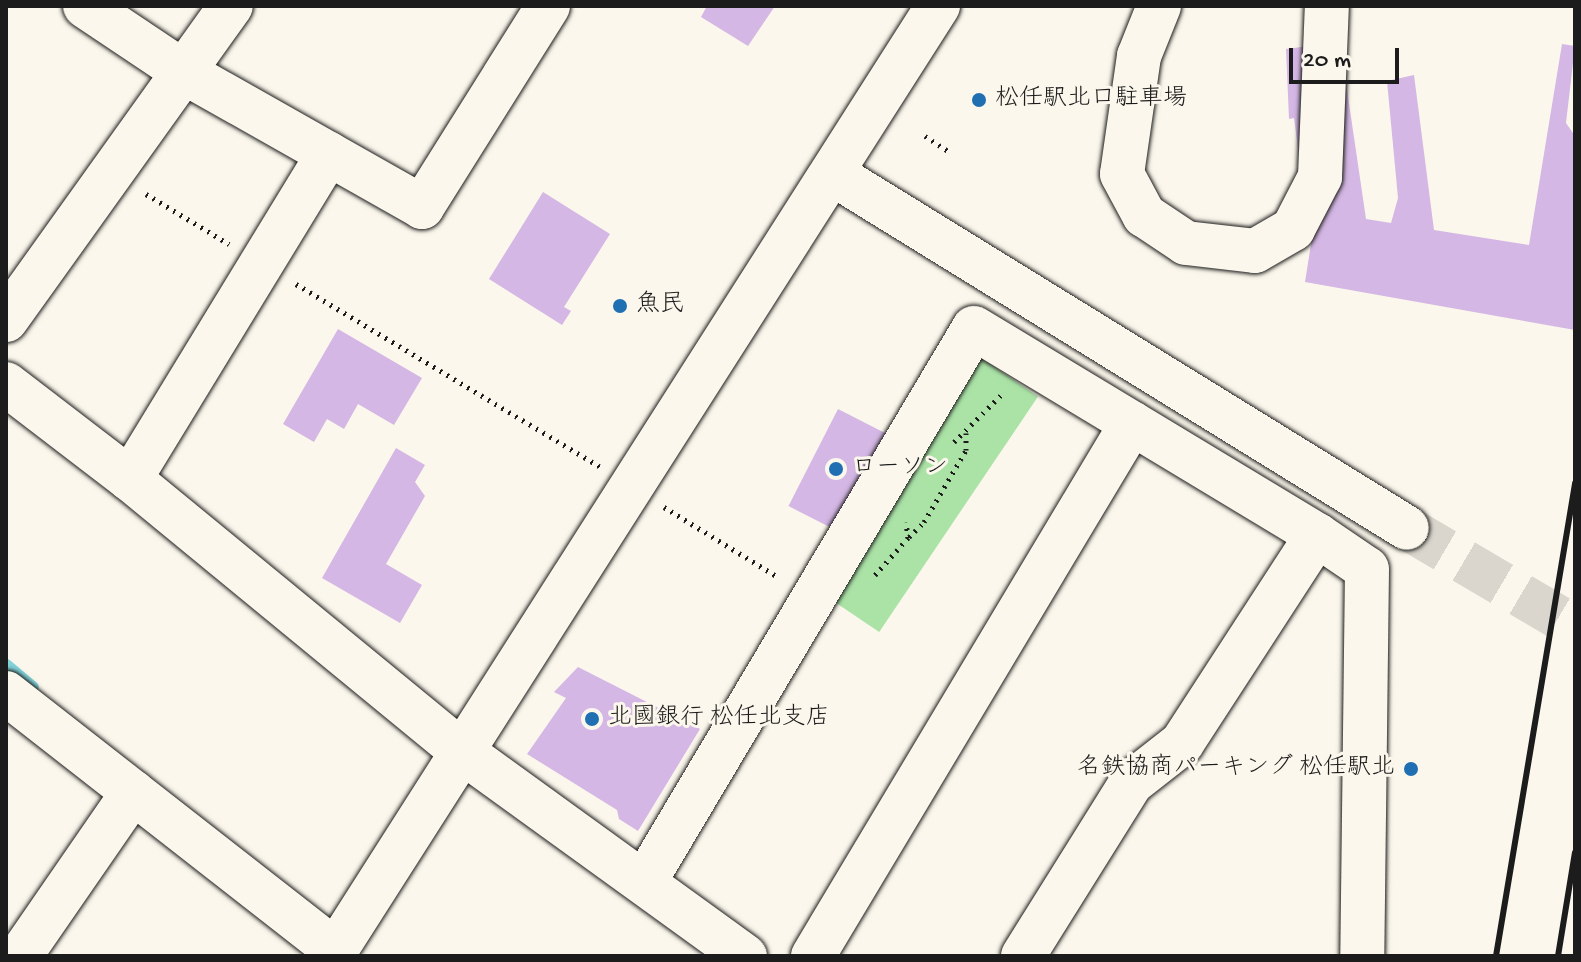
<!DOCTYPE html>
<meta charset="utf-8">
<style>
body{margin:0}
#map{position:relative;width:1581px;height:962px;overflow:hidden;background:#fbf7ec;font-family:"Gochi Hand","Klee One",sans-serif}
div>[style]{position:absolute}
.green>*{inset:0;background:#abe3a7;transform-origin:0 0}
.stream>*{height:11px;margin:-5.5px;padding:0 5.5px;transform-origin:5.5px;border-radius:5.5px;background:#82d3da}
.building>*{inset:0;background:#d4b7e4;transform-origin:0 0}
.minor-tunnel>*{height:44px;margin-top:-22px;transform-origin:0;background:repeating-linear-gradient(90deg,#dad6cd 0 44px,transparent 0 66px)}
.path>*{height:5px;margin-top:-2.5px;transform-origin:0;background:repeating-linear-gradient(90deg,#1c1c1c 0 2px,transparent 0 8px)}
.roads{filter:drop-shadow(0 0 2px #1c1c1c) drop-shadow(0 0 2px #1c1c1c)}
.minor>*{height:44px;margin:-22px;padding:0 22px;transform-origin:22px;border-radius:22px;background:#fbf7ec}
.rail>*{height:6px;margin:-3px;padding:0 3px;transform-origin:3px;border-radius:3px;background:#1c1c1c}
.dots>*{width:22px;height:22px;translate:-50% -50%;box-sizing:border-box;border:4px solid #fbf7ec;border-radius:50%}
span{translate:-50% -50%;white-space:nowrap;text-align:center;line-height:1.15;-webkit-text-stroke:6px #fbf7ec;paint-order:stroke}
.poi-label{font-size:24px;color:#1c1c1c}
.left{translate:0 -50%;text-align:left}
.right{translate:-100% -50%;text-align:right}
.frame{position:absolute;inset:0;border:8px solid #1c1c1c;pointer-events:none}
.scale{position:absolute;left:1289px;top:48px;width:110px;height:36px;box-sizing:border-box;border:4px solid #1c1c1c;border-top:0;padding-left:10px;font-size:24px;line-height:28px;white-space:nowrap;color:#1c1c1c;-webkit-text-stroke:6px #fbf7ec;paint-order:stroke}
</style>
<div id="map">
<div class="green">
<i style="left:975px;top:354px;width:76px;height:284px;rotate:34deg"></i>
</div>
<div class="stream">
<i style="left:6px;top:664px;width:35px;rotate:40deg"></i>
</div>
<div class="building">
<i style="clip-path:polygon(707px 6px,775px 6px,748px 46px,701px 17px)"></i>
<i style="clip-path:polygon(1340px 42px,1366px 219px,1391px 223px,1398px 198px,1387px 81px,1414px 75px,1434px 230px,1529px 245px,1562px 44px,1575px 46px,1566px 123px,1575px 136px,1575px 330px,1305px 282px,1317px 206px,1306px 208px,1294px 118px,1289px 119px,1286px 49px)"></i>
<i style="clip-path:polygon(543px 192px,610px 234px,564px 307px,571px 311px,562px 325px,489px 279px)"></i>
<i style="clip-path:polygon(338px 329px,422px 378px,394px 425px,358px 404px,344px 429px,327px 419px,314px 442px,283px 424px)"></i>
<i style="left:838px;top:409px;width:56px;height:109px;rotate:27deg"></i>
<i style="clip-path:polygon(396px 448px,425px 465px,415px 482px,425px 496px,386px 564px,422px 585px,400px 623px,322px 578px)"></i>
<i style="clip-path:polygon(578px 667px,700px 729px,638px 831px,619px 819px,617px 810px,527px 754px,566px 698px,554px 692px)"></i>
</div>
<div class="minor-tunnel">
<i style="left:1407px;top:528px;width:195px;rotate:30.5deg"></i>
</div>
<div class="path">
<i style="left:925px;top:136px;width:30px;rotate:33deg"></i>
<i style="left:146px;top:194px;width:97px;rotate:31.1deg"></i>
<i style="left:296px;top:284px;width:355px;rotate:31deg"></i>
<i style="left:954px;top:442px;width:69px;rotate:-45deg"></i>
<i style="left:664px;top:507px;width:134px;rotate:31.6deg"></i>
<i style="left:909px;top:537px;width:21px;rotate:-45deg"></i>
<i style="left:924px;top:522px;width:83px;rotate:-59.7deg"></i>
<i style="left:966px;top:450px;width:17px;rotate:-90deg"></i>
<i style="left:875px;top:575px;width:50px;rotate:-48.3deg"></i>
<i style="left:908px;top:538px;width:16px;rotate:-97deg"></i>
</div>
<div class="roads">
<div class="minor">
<i style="left:85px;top:6px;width:117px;rotate:33.8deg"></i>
<i style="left:182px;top:71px;width:276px;rotate:29.5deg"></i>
<i style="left:422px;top:207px;width:237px;rotate:-57.9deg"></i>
<i style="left:1159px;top:6px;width:54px;rotate:111.8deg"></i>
<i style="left:1139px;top:56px;width:119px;rotate:98.2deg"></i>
<i style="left:1122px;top:174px;width:47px;rotate:61.8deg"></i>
<i style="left:1144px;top:215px;width:50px;rotate:33.7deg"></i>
<i style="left:1186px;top:243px;width:69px;rotate:6.6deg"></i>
<i style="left:1255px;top:251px;width:44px;rotate:-30.1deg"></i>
<i style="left:1293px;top:229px;width:59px;rotate:-62.6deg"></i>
<i style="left:1320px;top:177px;width:171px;rotate:-87.7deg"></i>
<i style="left:833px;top:174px;width:674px;rotate:31.66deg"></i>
<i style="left:6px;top:320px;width:386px;rotate:-54.4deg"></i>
<i style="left:6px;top:384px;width:156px;rotate:37.5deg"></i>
<i style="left:130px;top:479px;width:427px;rotate:39.4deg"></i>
<i style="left:460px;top:750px;width:352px;rotate:35.9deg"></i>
<i style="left:130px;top:479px;width:381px;rotate:-58.6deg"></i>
<i style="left:6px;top:693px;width:417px;rotate:38deg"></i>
<i style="left:645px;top:881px;width:643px;rotate:-59.25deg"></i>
<i style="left:974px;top:328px;width:401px;rotate:31.1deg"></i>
<i style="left:20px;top:956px;width:199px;rotate:-55.4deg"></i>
<i style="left:332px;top:956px;width:1127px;rotate:-57.47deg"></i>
<i style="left:813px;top:956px;width:621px;rotate:-59.1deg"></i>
<i style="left:1023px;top:956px;width:204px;rotate:-58deg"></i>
<i style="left:1131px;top:783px;width:65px;rotate:-38.1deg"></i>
<i style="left:1182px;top:743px;width:248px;rotate:-57deg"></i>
<i style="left:1317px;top:535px;width:60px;rotate:34.2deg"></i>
<i style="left:1367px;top:569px;width:387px;rotate:90.7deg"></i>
</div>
</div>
<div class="rail">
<i style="left:1496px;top:956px;width:480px;rotate:-80.5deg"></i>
<i style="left:1558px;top:956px;width:105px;rotate:-80.7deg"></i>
</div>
<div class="dots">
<i style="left:979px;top:100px;background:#1f6fb2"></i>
<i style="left:620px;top:306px;background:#1f6fb2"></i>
<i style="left:836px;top:469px;background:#1f6fb2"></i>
<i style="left:592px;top:719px;background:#1f6fb2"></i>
<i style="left:1411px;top:769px;background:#1f6fb2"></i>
</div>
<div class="poi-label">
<span class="left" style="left:995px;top:100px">松任駅北口駐車場</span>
<span class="left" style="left:636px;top:306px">魚民</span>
<span class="left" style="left:852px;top:469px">ローソン</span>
<span class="left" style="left:608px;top:719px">北國銀行 松任北支店</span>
<span class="right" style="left:1395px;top:769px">名鉄協商パーキング 松任駅北</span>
</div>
<div class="frame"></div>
<div class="scale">20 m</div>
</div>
